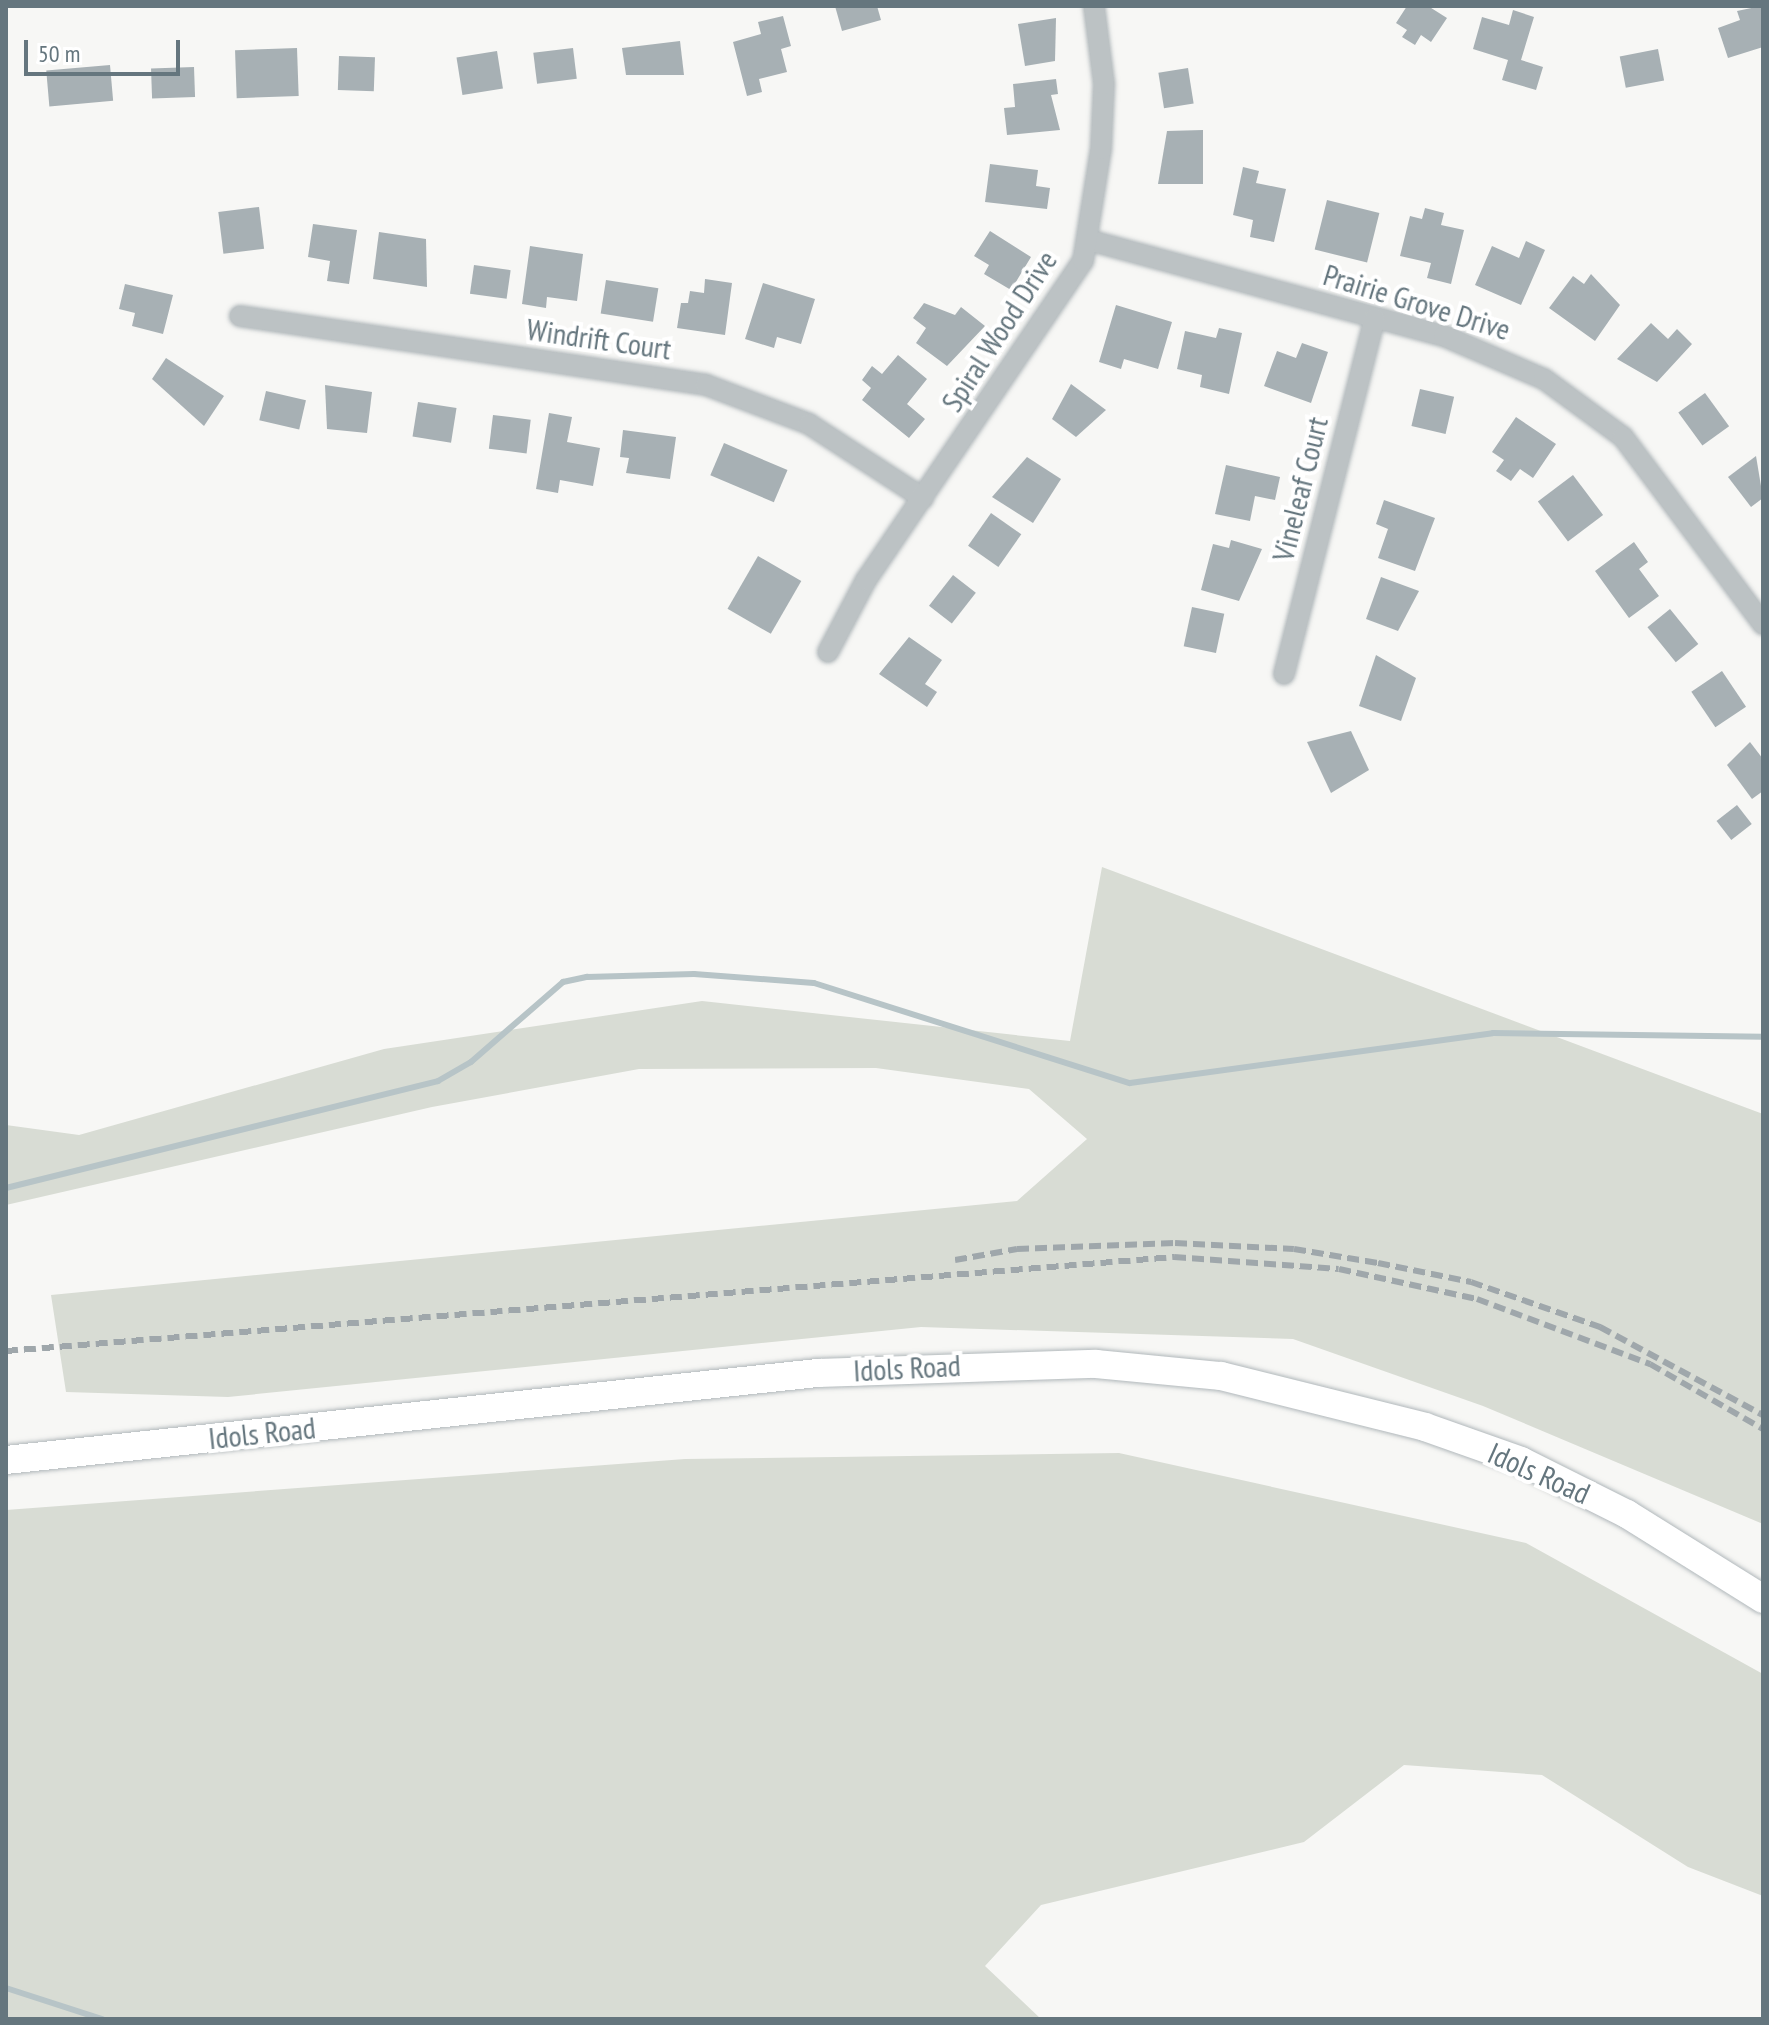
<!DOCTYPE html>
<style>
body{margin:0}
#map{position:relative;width:1769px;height:2025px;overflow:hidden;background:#f7f7f5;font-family:"PT Sans Narrow",sans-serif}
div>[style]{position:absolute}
.green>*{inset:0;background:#d8dcd4}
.stream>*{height:6px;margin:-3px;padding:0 3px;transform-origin:3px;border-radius:3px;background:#b7c4c7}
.building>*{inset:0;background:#a7b0b4;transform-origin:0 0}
.roads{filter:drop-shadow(0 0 2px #b1b8bb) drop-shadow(0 0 2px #b1b8bb)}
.street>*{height:20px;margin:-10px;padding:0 10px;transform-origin:10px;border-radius:10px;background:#bcc2c4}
.secondary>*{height:28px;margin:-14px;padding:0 14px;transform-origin:14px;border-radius:14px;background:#fff}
.rail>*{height:6px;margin-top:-3px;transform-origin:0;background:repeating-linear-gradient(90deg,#9fa7ab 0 12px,transparent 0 18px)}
span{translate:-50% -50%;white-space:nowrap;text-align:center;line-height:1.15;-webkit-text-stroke:8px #fff;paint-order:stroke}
.street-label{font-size:30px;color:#65767e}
.frame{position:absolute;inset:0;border:8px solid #65767e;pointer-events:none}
.scale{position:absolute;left:24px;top:40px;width:156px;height:36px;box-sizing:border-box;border:4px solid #65767e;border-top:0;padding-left:10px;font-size:24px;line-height:28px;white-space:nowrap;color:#65767e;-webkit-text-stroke:6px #fff;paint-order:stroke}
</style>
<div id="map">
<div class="green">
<i style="clip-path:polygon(1102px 867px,1763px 1114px,1763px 1524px,1483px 1406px,1293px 1339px,921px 1327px,228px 1397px,66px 1392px,51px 1295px,1017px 1201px,1087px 1139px,1029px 1089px,876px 1068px,639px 1069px,432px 1107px,6px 1205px,6px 1125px,79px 1135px,384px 1049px,702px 1001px,1070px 1041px)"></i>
<i style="clip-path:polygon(1119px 1453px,1526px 1543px,1763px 1674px,1763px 1896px,1688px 1867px,1542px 1775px,1404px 1765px,1304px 1842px,1041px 1905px,985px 1966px,1041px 2019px,6px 2019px,6px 1510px,685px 1459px)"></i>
</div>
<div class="stream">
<i style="left:6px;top:1188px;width:445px;rotate:-13.9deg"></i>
<i style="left:438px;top:1081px;width:38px;rotate:-30deg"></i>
<i style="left:471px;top:1062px;width:122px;rotate:-41deg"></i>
<i style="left:563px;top:982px;width:25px;rotate:-12deg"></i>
<i style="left:587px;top:977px;width:107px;rotate:-1.6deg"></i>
<i style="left:694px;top:974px;width:120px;rotate:4.3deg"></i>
<i style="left:814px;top:983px;width:331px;rotate:17.6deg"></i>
<i style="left:1130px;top:1083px;width:366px;rotate:-7.8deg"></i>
<i style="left:1493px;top:1033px;width:270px;rotate:0.8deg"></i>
<i style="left:6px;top:1988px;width:101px;rotate:17.9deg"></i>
</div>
<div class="building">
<i style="clip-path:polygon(835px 6px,877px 6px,881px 20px,842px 31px)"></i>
<i style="clip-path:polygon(1407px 6px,1428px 6px,1447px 18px,1431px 42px,1421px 35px,1415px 45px,1402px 37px,1407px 30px,1396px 23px)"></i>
<i style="clip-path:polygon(1761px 6px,1763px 47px,1728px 58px,1718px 28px,1740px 20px,1737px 11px)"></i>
<i style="clip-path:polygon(1513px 10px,1534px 17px,1521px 60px,1543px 67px,1536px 90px,1502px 80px,1508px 60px,1473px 49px,1482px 17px,1509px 25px)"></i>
<i style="clip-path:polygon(783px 16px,791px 46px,781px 49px,787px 72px,759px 79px,762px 92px,747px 96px,733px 42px,761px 34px,758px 22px)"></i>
<i style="clip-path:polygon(1056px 18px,1055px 61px,1025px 66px,1018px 24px)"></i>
<i style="clip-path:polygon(680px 41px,684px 75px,626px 75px,622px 48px)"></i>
<i style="left:297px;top:48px;width:48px;height:62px;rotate:88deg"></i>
<i style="left:573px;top:48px;width:31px;height:40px;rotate:83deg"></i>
<i style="left:1658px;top:49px;width:32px;height:39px;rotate:79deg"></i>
<i style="left:497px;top:51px;width:38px;height:41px;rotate:81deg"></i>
<i style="left:339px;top:56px;width:36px;height:34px;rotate:2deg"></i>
<i style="left:110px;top:65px;width:36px;height:64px;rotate:85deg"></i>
<i style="left:194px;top:67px;width:30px;height:43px;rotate:88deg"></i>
<i style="left:1188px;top:68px;width:36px;height:30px;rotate:81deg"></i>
<i style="clip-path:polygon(1056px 79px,1058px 94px,1051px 95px,1060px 130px,1007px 135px,1004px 108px,1015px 107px,1013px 84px)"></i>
<i style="clip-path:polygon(1203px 130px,1203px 184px,1158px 184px,1167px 131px)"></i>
<i style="clip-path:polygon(990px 164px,1038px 170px,1036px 186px,1050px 188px,1047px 209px,985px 202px)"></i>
<i style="clip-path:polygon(1243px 167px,1259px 171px,1256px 183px,1286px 189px,1274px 242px,1250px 237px,1253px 220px,1233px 215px)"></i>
<i style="left:1327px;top:200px;width:54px;height:51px;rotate:14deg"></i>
<i style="left:259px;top:207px;width:42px;height:41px;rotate:83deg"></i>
<i style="clip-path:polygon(1425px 208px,1444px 213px,1441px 225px,1464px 230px,1451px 284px,1427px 278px,1431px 263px,1400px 256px,1410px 216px,1422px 219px)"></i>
<i style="clip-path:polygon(313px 224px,357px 230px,349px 284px,327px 281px,330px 261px,308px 257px)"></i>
<i style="clip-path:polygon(990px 231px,1031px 257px,1011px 290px,984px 274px,989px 265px,974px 256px)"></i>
<i style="clip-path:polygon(379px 232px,426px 239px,427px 287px,373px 279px)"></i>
<i style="clip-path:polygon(1526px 241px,1545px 250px,1521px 305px,1475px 285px,1492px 246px,1519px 258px)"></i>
<i style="clip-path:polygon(530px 246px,583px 254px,577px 301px,547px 297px,546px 308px,522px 304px)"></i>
<i style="left:474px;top:265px;width:37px;height:29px;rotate:8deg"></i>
<i style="clip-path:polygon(1591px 274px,1620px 305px,1595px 341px,1549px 308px,1573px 276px,1584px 284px)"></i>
<i style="clip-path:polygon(705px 279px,732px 283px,725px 335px,677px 328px,681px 303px,688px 303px,690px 291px,704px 293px)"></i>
<i style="left:606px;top:280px;width:53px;height:34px;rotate:9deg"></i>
<i style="clip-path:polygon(763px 283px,815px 299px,801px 344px,777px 337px,774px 348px,745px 339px)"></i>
<i style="clip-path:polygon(125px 284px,173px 295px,163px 334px,132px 326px,135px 313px,119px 309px)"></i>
<i style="clip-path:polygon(924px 303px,955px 315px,961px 307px,985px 326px,947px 366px,916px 343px,926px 328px,913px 318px)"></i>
<i style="clip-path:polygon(1116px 305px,1172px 322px,1158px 369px,1124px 359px,1121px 369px,1099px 362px)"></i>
<i style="clip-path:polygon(1651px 323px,1668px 339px,1677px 329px,1692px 344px,1657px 382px,1617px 359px)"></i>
<i style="clip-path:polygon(1219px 328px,1242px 333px,1229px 394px,1200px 387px,1202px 375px,1177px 369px,1185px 331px,1216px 338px)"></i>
<i style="clip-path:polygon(1302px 343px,1328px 352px,1311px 403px,1264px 386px,1277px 351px,1296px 358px)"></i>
<i style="clip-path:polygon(898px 355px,927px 379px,907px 404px,925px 419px,909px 438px,862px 400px,871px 388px,862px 380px,872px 366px,882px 374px)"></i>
<i style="clip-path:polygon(166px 358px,224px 396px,204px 426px,152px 379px)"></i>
<i style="clip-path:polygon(1071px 384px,1106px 410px,1076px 437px,1052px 419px)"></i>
<i style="clip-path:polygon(325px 385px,372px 392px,367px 433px,327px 429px)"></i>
<i style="left:1420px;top:389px;width:35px;height:38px;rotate:13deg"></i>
<i style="left:266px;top:391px;width:41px;height:30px;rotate:13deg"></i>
<i style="left:1705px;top:393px;width:41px;height:33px;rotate:54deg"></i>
<i style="left:418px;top:402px;width:39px;height:35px;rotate:9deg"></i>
<i style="clip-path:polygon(549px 413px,572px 417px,567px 442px,600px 448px,593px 486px,560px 480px,558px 493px,536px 489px)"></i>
<i style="left:493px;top:415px;width:38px;height:34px;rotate:7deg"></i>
<i style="clip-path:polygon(1516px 417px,1556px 444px,1533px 478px,1520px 469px,1511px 481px,1496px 471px,1504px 460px,1492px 452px)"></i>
<i style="clip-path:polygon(623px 430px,676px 437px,670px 479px,626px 473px,629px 458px,620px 457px)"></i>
<i style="left:724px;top:443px;width:69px;height:35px;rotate:23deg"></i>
<i style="clip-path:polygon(1756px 456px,1763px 498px,1751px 507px,1728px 477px)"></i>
<i style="clip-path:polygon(1027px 457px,1061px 479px,1033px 523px,992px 497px)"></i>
<i style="clip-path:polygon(1226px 465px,1280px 477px,1275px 500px,1255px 496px,1250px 521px,1215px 514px)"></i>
<i style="left:1573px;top:475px;width:50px;height:44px;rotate:53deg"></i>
<i style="clip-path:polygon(1384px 500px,1435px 518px,1415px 571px,1378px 558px,1388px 529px,1376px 524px)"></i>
<i style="left:991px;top:513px;width:37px;height:40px;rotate:35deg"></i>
<i style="clip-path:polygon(1231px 540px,1262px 549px,1239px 601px,1201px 590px,1213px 544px,1229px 548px)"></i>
<i style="clip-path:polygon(1634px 542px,1648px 562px,1639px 569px,1659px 596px,1629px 618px,1595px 571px)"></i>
<i style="left:758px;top:556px;width:50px;height:61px;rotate:30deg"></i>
<i style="left:953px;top:575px;width:29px;height:39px;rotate:38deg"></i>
<i style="clip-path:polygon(1381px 577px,1419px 591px,1398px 631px,1366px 619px)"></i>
<i style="left:1192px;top:607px;width:33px;height:40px;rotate:12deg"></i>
<i style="left:1670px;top:609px;width:45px;height:29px;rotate:51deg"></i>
<i style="clip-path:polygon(909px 637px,942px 660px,925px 684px,937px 692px,927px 707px,879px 674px)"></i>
<i style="clip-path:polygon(1376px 655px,1416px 678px,1401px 721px,1359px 706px)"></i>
<i style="left:1722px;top:671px;width:43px;height:37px;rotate:56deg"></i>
<i style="clip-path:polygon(1351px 731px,1369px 770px,1331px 793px,1307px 742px)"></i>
<i style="clip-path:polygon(1750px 742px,1763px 759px,1763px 791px,1752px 799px,1727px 765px)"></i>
<i style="left:1737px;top:805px;width:24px;height:26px;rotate:52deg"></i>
</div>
<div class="roads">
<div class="street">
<i style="left:1088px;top:240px;width:369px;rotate:15.1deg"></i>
<i style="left:1444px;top:336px;width:109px;rotate:23.3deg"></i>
<i style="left:1544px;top:379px;width:98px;rotate:36.3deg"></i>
<i style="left:1623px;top:437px;width:234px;rotate:53.2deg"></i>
<i style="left:240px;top:316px;width:471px;rotate:8.4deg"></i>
<i style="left:706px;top:385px;width:110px;rotate:20.7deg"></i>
<i style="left:809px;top:424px;width:136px;rotate:33deg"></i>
<i style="left:828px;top:652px;width:81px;rotate:-62.2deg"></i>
<i style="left:866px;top:580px;width:386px;rotate:-55.8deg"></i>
<i style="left:1083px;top:261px;width:113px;rotate:-80.9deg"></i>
<i style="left:1101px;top:149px;width:65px;rotate:-87.4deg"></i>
<i style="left:1104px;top:84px;width:79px;rotate:-97.3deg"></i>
<i style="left:1284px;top:674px;width:367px;rotate:-75.7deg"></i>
</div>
<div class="secondary">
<i style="left:6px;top:1460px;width:817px;rotate:-6.12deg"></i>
<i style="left:818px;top:1373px;width:278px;rotate:-1.9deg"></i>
<i style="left:1096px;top:1364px;width:126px;rotate:5.5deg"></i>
<i style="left:1221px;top:1376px;width:210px;rotate:14deg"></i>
<i style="left:1425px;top:1427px;width:102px;rotate:19.5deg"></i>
<i style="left:1521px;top:1461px;width:119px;rotate:26.6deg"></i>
<i style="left:1627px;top:1514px;width:160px;rotate:32deg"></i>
</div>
</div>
<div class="rail">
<i style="left:955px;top:1260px;width:63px;rotate:-10.1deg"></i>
<i style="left:1017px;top:1249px;width:158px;rotate:-2.2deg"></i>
<i style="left:1175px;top:1243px;width:119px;rotate:2.9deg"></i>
<i style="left:1294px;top:1249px;width:85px;rotate:9.5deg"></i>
<i style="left:1378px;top:1263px;width:95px;rotate:11.5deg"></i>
<i style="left:1471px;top:1282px;width:137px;rotate:19.2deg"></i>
<i style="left:1600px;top:1327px;width:185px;rotate:28.4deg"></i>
<i style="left:6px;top:1351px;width:1172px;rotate:-4.6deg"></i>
<i style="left:1174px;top:1257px;width:165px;rotate:4.2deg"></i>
<i style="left:1339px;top:1269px;width:141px;rotate:12.3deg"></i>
<i style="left:1477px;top:1299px;width:185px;rotate:20.6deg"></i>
<i style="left:1650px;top:1364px;width:130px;rotate:29.9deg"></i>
</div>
<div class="street-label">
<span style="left:1417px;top:302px;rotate:17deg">Prairie Grove Drive</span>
<span style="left:999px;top:331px;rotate:-57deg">Spiral Wood Drive</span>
<span style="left:599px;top:339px;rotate:8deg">Windrift Court</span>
<span style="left:1300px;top:489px;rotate:-76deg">Vineleaf Court</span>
<span style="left:907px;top:1368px;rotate:-3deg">Idols Road</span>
<span style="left:262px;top:1433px;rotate:-6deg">Idols Road</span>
<span style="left:1539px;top:1473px;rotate:24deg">Idols Road</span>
</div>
<div class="frame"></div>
<div class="scale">50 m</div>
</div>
